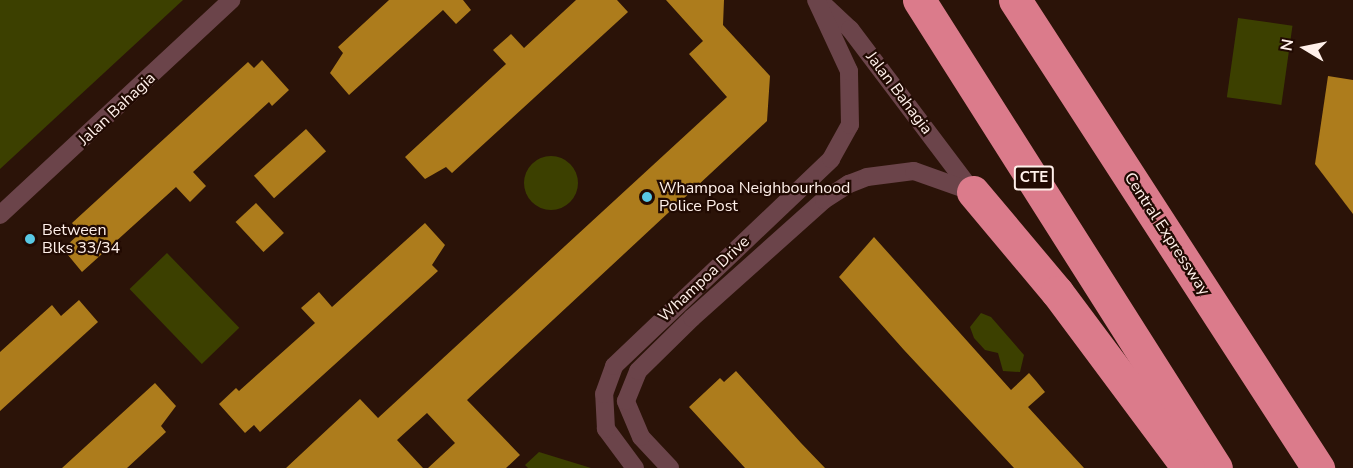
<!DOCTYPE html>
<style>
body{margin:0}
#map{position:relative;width:1353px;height:468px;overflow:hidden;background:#2b1308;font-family:"Nunito Sans",sans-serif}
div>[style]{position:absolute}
.green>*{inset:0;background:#3c4000;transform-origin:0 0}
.round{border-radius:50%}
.building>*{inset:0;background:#ad7c1c;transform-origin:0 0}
.minor>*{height:18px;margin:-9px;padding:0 9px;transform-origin:9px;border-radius:9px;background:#6b444a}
.motorway>*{height:33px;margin:-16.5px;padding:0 16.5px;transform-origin:16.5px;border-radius:16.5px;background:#db7b8b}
.dots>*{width:16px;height:16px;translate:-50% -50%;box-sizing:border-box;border:3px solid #210a02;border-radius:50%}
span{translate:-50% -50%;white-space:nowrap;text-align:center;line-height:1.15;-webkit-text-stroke:4.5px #210a02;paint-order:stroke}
.shield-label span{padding:2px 4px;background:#210a02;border:2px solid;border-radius:4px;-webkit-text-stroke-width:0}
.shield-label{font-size:15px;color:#fff0ea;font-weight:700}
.street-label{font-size:16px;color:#fff0ea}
.poi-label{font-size:16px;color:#fff0ea}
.left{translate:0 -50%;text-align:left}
.north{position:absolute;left:1275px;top:18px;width:60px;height:60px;-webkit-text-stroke:4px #210a02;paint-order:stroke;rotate:280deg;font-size:16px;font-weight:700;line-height:24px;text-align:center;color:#fff0ea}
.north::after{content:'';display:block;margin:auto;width:21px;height:27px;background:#fff0ea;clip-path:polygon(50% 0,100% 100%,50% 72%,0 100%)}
</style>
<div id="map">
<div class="green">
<i style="clip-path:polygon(0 0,183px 0,0 169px)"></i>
<i style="left:1238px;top:18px;width:55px;height:80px;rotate:8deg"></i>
<i class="round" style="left:524px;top:156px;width:54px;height:54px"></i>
<i style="left:167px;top:253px;width:104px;height:52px;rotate:46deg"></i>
<i style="clip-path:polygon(981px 313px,991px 317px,1024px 355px,1020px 372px,1003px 371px,998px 353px,985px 350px,974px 338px,970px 327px)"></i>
<i style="clip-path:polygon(539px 452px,591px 468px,528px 468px,525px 465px)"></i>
</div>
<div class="building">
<i style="clip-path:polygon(389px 0,463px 0,471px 10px,456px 24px,443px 10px,349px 95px,330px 73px,343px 53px,338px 47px)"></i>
<i style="clip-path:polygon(576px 0,617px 0,628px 12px,452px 173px,446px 167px,425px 179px,405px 157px,506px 64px,493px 50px,511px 34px,524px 48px)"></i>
<i style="clip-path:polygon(666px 0,724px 0,723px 25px,770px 76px,767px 121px,467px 400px,520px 455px,506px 468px,428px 468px,455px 443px,427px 413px,397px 440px,423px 468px,286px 468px,360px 399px,378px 418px,727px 97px,689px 54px,703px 41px)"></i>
<i style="clip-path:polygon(262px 60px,289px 90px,272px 106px,269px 102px,193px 172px,206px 186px,190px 202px,176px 187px,82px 272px,63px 249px,80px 233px,72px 223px,248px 62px,254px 68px)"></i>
<i style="clip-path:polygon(1328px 76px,1353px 80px,1353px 214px,1315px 164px)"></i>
<i style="left:306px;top:129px;width:30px;height:70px;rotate:48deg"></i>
<i style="left:256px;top:203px;width:41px;height:28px;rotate:47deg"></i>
<i style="clip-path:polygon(425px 223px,445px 245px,432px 265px,438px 271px,260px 432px,254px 425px,245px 433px,219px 404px,236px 388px,239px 391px,315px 323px,301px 308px,319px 292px,332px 307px)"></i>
<i style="clip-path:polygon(874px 237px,1011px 390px,1029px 373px,1036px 381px,1045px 392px,1028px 407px,1084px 468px,1014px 468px,904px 350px,839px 277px)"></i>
<i style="clip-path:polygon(79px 300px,98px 322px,0 411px,0 352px,52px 305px,61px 316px)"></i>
<i style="clip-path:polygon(736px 371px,801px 443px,825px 468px,745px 468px,689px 407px,720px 378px,724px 382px)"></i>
<i style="clip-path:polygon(155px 383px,176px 406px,161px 426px,166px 432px,127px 468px,62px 468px)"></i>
</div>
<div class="minor">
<i style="left:823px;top:4px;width:37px;rotate:43deg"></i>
<i style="left:850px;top:29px;width:199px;rotate:53deg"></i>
<i style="left:0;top:215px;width:316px;rotate:-42.9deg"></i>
<i style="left:635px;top:468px;width:49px;rotate:-126.6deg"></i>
<i style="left:606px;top:429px;width:35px;rotate:-93deg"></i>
<i style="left:604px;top:394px;width:30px;rotate:-70deg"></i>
<i style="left:614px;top:366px;width:300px;rotate:-43.6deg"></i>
<i style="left:831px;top:159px;width:39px;rotate:-61deg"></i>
<i style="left:850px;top:125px;width:54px;rotate:-91.1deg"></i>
<i style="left:849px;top:71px;width:78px;rotate:-114.9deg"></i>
<i style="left:670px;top:468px;width:42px;rotate:-133.1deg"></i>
<i style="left:641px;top:437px;width:39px;rotate:-113deg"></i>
<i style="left:626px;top:401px;width:32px;rotate:-68deg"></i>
<i style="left:638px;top:371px;width:76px;rotate:-44.5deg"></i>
<i style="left:692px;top:318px;width:177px;rotate:-41.8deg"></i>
<i style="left:824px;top:200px;width:30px;rotate:-33deg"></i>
<i style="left:849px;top:184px;width:19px;rotate:-21deg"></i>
<i style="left:867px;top:177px;width:47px;rotate:-7.3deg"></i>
<i style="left:914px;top:171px;width:63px;rotate:19.6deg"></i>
</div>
<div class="motorway">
<i style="left:919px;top:0;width:554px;rotate:57.6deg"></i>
<i style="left:1015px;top:0;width:558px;rotate:57.08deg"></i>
<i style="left:973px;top:192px;width:131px;rotate:50deg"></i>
<i style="left:1057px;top:292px;width:219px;rotate:53.3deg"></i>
</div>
<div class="dots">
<i style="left:647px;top:197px;background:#59c8e4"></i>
<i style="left:30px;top:239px;background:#59c8e4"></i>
</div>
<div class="shield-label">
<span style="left:1034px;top:178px">CTE</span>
</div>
<div class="street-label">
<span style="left:899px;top:93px;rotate:53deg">Jalan Bahagia</span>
<span style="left:117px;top:109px;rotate:-43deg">Jalan Bahagia</span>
<span style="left:1167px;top:234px;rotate:57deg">Central Expressway</span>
<span style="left:704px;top:279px;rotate:-43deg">Whampoa Drive</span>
</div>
<div class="poi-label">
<span class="left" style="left:659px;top:197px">Whampoa Neighbourhood<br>Police Post</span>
<span class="left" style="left:42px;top:239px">Between<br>Blks 33/34</span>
</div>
<div class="north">N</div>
</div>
